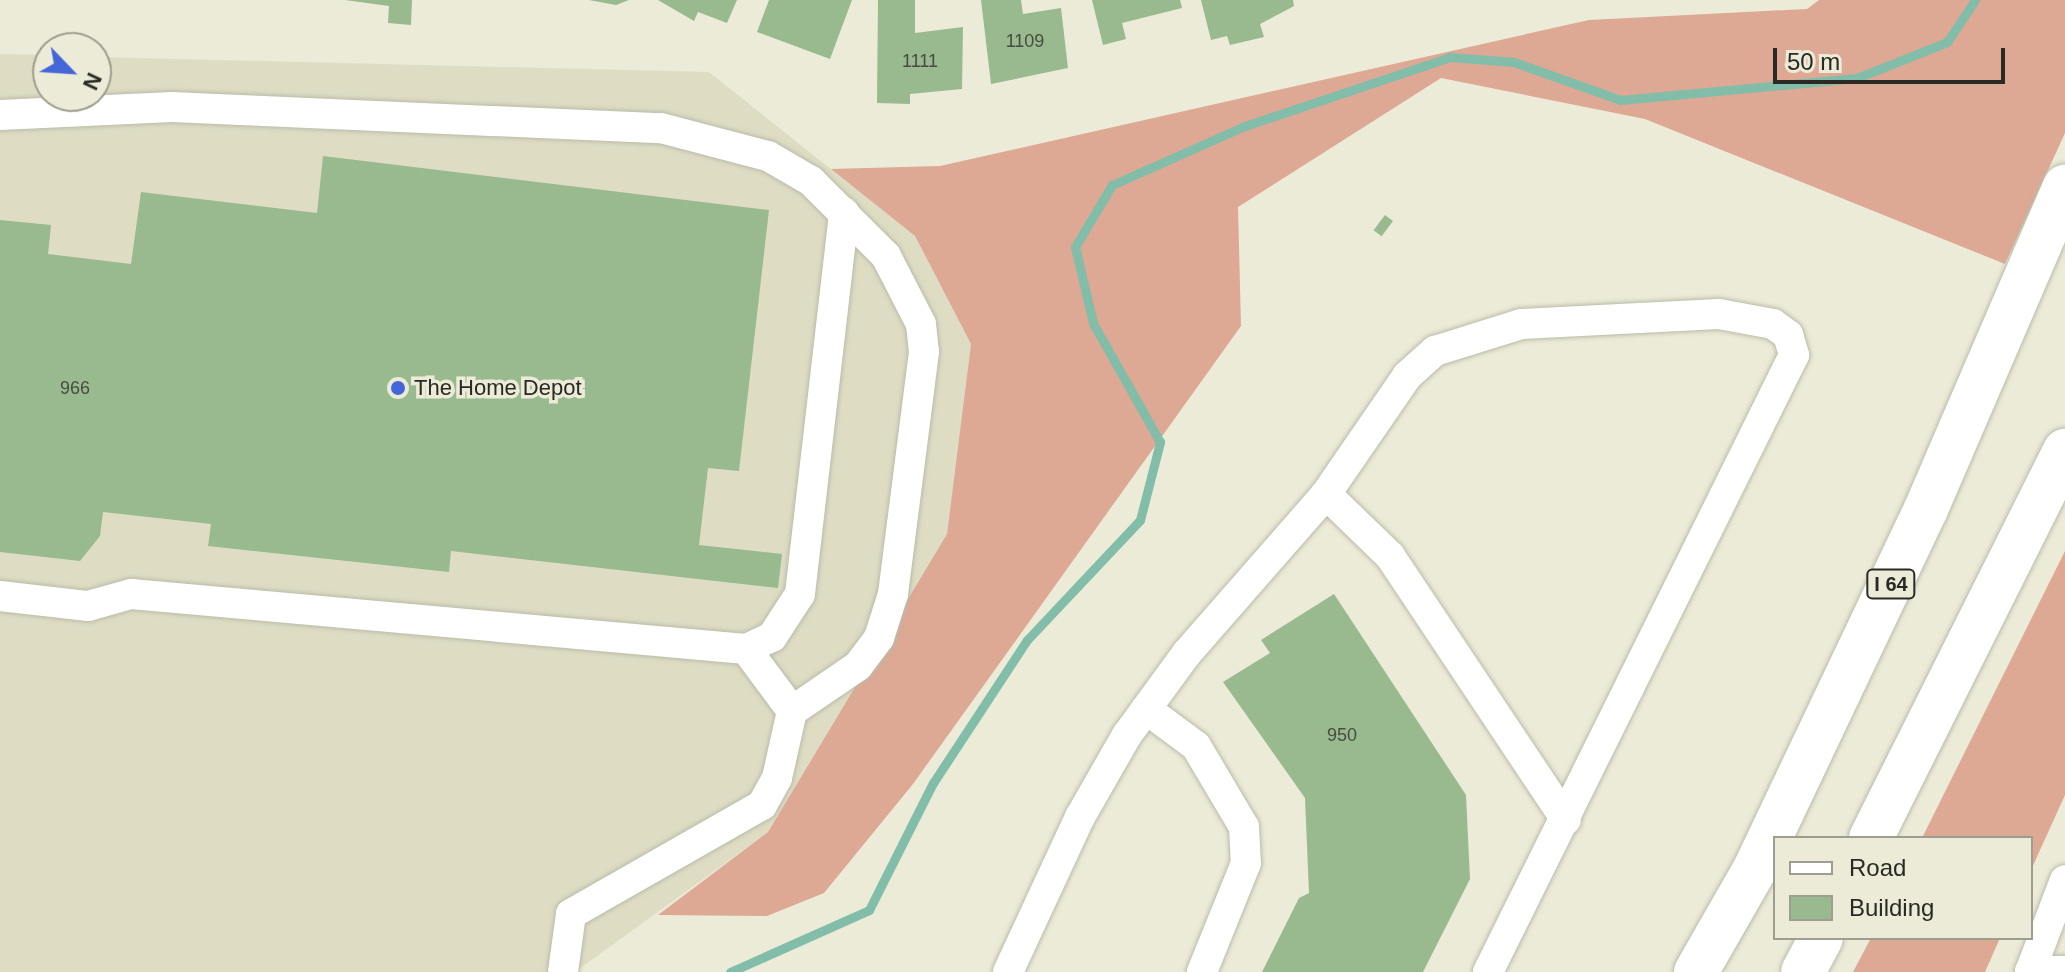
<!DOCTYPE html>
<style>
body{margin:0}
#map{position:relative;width:2065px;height:972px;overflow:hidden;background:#ebebd8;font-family:Arial,sans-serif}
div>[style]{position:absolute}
.built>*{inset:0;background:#deddc4}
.forest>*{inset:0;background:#dda894}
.stream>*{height:9px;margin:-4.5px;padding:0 4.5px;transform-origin:4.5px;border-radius:4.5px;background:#81bda8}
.building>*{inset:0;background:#99b98e;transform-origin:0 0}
.roads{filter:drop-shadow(0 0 2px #bbbba9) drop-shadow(0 0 2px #bbbba9)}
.minor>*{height:30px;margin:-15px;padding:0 15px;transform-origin:15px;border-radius:15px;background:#fff}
.highway>*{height:44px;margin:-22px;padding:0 22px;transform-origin:22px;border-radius:22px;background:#fff}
.dots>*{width:22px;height:22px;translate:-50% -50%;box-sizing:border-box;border:4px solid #ebebd8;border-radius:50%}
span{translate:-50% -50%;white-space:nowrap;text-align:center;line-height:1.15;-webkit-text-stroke:7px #ebebd8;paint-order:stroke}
.number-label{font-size:18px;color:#464d3e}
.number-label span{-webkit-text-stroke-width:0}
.shield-label span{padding:2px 6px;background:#ebebd8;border:2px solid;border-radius:6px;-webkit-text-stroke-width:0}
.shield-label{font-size:20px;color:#2a2923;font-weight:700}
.poi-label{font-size:22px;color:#2a2923}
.left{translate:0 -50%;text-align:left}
.legend{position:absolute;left:1773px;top:836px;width:260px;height:104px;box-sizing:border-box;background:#ebebd8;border:2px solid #9e9d90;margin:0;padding:10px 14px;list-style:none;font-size:24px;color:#2a2923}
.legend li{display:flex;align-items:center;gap:16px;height:40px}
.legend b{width:40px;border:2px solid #9e9d90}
.north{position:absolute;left:32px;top:32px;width:80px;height:80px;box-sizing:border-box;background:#ebebd8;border:2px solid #9e9d90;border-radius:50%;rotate:115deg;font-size:22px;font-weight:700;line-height:32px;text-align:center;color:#2a2923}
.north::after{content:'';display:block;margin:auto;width:28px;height:36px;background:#4566d9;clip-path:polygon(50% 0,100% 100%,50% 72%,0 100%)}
.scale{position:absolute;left:1773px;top:48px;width:232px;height:36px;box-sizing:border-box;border:4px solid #2a2923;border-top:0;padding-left:10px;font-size:24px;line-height:28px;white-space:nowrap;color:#2a2923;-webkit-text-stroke:6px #ebebd8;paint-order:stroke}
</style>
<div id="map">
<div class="built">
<i style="clip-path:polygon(0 54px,48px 55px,48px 96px,96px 96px,96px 57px,709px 72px,915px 236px,971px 344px,947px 534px,768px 832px,575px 972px,0 972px)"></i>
</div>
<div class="forest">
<i style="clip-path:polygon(1819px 0,2065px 0,2065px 133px,2005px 264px,1645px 119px,1441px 78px,1238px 207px,1241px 326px,913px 784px,824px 893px,767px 916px,658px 915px,768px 832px,947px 534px,971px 344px,915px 236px,831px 169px,940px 166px,1589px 20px,1807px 9px)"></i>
<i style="clip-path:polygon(2065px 551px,2065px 795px,2031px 870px,2031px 838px,1922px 838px)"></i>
<i style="clip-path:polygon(1871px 938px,2000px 938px,1985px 972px,1853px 972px)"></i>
</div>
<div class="stream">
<i style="left:730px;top:972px;width:152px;rotate:-24deg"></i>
<i style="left:869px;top:910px;width:142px;rotate:-63.3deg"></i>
<i style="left:933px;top:783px;width:171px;rotate:-56.7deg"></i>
<i style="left:1027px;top:640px;width:165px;rotate:-46.7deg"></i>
<i style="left:1140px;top:520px;width:81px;rotate:-75.6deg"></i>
<i style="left:1160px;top:442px;width:137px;rotate:-119.4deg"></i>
<i style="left:1093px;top:323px;width:78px;rotate:-103.3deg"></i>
<i style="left:1075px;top:247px;width:72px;rotate:-59.2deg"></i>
<i style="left:1112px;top:185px;width:142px;rotate:-24deg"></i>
<i style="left:1242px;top:127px;width:219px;rotate:-18.6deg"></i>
<i style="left:1450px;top:57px;width:64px;rotate:4.5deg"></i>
<i style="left:1514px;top:62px;width:113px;rotate:19.7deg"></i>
<i style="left:1620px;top:100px;width:238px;rotate:-5.3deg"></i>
<i style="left:1857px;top:78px;width:97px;rotate:-21.8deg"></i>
<i style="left:1947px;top:42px;width:50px;rotate:-56.3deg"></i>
</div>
<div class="building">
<i style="clip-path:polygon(345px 0,412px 0,411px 25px,388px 23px,389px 6px)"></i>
<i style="clip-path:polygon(589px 0,629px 0,616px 5px)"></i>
<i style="clip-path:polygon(658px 0,737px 0,727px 23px,698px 12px,694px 21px)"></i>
<i style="clip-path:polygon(769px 0,852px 0,830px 59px,757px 32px)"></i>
<i style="clip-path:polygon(878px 0,915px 0,915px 33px,963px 27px,962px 89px,910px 94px,910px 104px,877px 103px)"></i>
<i style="clip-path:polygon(981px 0,1021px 0,1023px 14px,1061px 8px,1068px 68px,991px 84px)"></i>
<i style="clip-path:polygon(1092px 0,1180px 0,1182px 8px,1122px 23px,1126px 39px,1103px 45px)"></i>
<i style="clip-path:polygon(1201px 0,1293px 0,1294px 6px,1260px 24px,1264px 37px,1230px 45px,1227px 36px,1211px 40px)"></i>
<i style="clip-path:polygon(323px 156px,769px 210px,739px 471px,708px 468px,699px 545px,782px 554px,778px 588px,451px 551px,449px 572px,208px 546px,211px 524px,103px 512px,100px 536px,80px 561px,0 552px,0 220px,51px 225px,48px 254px,131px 264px,141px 192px,317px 213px)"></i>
<i style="left:1385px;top:215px;width:10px;height:19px;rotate:37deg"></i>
<i style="clip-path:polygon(1334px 594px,1466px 795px,1470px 879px,1423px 972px,1262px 972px,1299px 898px,1309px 893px,1305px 798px,1223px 682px,1270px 653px,1261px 640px)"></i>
</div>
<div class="roads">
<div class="minor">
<i style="left:0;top:115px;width:172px;rotate:-2.7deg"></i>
<i style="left:172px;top:107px;width:489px;rotate:2.5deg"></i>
<i style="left:661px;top:128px;width:111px;rotate:14.7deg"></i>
<i style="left:768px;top:156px;width:50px;rotate:30.2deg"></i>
<i style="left:811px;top:181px;width:106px;rotate:45deg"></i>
<i style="left:886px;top:256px;width:76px;rotate:62.8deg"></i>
<i style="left:921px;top:324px;width:28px;rotate:84deg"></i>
<i style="left:924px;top:352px;width:244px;rotate:97.3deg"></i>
<i style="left:893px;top:594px;width:46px;rotate:107.7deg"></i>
<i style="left:879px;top:638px;width:35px;rotate:127deg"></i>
<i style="left:858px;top:666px;width:80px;rotate:145.7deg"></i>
<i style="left:792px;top:711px;width:69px;rotate:102.6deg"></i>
<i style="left:777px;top:778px;width:31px;rotate:119deg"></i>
<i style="left:762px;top:805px;width:220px;rotate:150.3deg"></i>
<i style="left:571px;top:914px;width:59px;rotate:97.9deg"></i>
<i style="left:1326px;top:494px;width:89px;rotate:44.1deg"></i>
<i style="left:1390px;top:556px;width:317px;rotate:56.3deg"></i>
<i style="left:0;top:596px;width:89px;rotate:6.5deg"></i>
<i style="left:88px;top:606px;width:45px;rotate:-15.6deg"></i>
<i style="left:131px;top:594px;width:617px;rotate:5.11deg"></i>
<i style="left:746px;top:649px;width:77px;rotate:53.4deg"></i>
<i style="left:746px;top:649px;width:29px;rotate:-25deg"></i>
<i style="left:772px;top:637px;width:51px;rotate:-56.9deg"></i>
<i style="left:800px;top:594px;width:384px;rotate:-83.4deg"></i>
<i style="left:1146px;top:709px;width:62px;rotate:36.5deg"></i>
<i style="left:1196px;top:746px;width:94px;rotate:59.3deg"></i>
<i style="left:1244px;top:827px;width:36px;rotate:87deg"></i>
<i style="left:1246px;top:863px;width:118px;rotate:112deg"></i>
<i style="left:2030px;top:971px;width:35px"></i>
<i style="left:1008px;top:972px;width:171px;rotate:-65.1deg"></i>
<i style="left:1080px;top:817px;width:95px;rotate:-60.2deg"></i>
<i style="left:1127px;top:735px;width:102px;rotate:-53.8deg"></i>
<i style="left:1187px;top:653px;width:211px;rotate:-48.8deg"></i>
<i style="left:1326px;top:494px;width:143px;rotate:-55.5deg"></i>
<i style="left:1407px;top:376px;width:38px;rotate:-42deg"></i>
<i style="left:1435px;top:351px;width:90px;rotate:-17.4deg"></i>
<i style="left:1521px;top:324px;width:198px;rotate:-2.9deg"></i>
<i style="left:1719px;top:314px;width:55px;rotate:10.5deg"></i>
<i style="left:1773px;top:324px;width:19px;rotate:36deg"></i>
<i style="left:1788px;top:335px;width:21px;rotate:73deg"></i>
<i style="left:1794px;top:355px;width:689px;rotate:116.38deg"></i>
<i style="left:2030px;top:972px;width:98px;rotate:-69.2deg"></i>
</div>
<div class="highway">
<i style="left:1871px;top:838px;width:433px;rotate:-63.4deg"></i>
<i style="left:1696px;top:972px;width:119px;rotate:-60.2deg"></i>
<i style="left:1755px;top:869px;width:399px;rotate:-64.6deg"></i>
<i style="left:1926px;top:509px;width:351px;rotate:-66.7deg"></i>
<i style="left:1803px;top:972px;width:38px;rotate:-62deg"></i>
</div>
</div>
<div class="dots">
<i style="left:398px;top:388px;background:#4566d9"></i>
</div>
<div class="number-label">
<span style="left:1025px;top:41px">1109</span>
<span style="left:920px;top:61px">1111</span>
<span style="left:75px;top:388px">966</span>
<span style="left:1342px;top:735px">950</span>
</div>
<div class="shield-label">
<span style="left:1891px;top:584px">I 64</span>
</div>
<div class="poi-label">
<span class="left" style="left:414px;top:388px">The Home Depot</span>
</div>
<ul class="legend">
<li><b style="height:10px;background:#fff"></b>Road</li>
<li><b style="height:22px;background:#99b98e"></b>Building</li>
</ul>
<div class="north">N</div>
<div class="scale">50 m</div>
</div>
